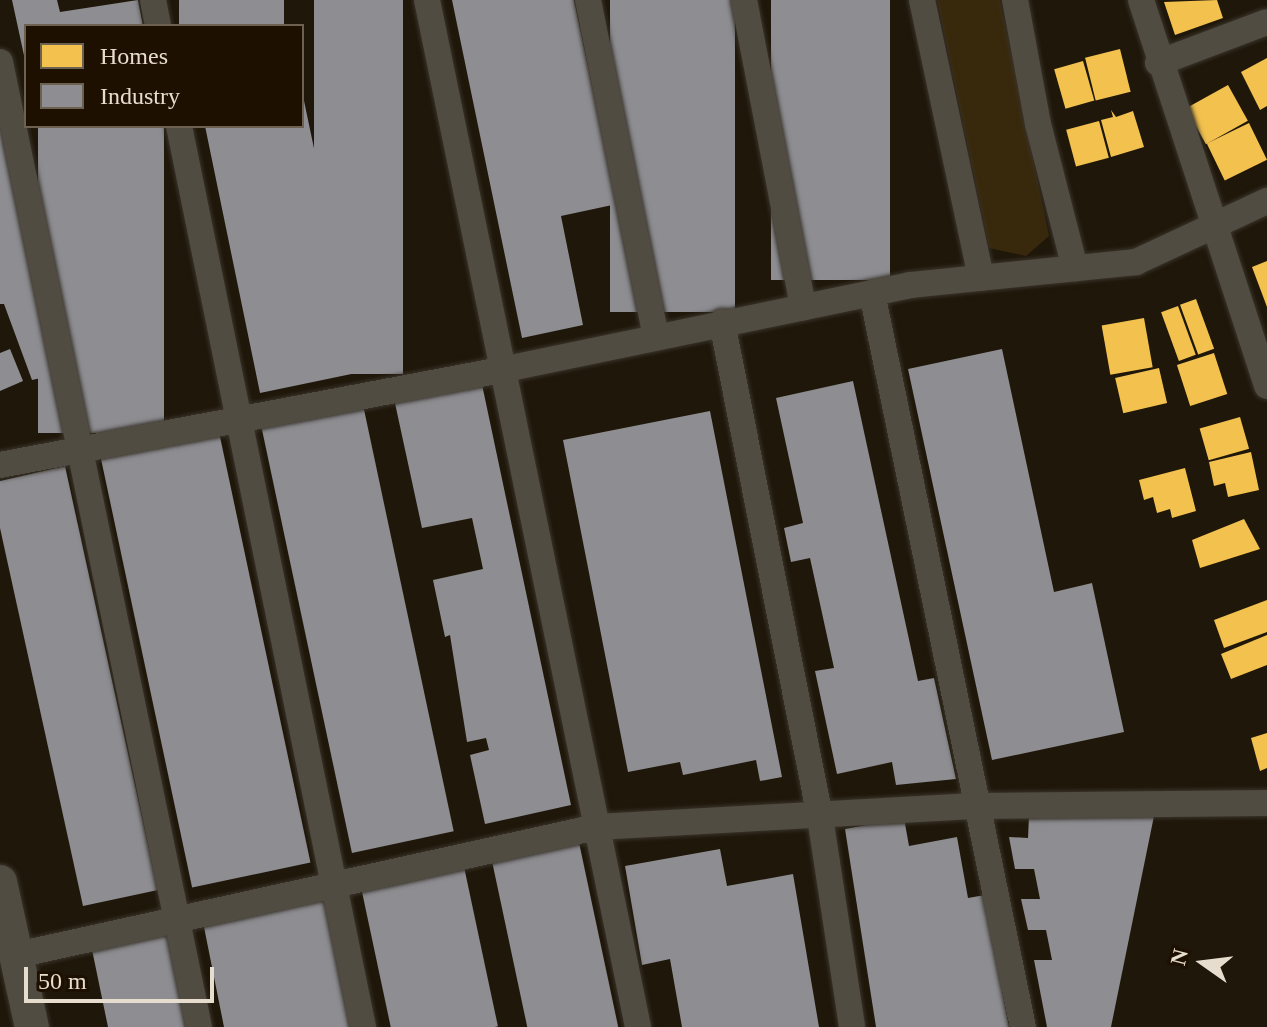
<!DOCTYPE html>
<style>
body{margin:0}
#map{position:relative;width:1267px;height:1027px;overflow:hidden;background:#1f1709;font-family:Georgia,serif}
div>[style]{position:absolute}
.green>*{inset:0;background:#39290c}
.homes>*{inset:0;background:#f2c14e;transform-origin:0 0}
.industry>*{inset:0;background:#8d8d92;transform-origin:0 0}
.roads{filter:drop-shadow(0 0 2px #39332b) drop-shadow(0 0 2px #39332b)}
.minor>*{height:26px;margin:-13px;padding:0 13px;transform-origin:13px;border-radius:13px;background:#514c42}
.tertiary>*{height:34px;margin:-17px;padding:0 17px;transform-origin:17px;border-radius:17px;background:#514c42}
span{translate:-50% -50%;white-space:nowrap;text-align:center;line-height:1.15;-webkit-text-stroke:8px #1d1000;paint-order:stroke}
.legend{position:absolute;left:24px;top:24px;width:280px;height:104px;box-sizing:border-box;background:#1d1000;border:2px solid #6d6252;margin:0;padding:10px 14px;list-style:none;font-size:24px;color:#e6ddce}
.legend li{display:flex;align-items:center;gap:16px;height:40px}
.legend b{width:40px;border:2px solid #6d6252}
.north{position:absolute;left:1163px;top:923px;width:80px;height:80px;-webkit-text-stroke:6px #1d1000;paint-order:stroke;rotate:284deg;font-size:22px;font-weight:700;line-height:32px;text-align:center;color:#e6ddce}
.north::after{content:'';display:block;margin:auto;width:28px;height:36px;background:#e6ddce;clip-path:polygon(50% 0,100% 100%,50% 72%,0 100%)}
.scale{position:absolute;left:24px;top:967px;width:190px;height:36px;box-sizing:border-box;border:4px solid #e6ddce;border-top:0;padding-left:10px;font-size:24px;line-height:28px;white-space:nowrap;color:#e6ddce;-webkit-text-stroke:6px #1d1000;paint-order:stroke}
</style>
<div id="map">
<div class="green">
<i style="clip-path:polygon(937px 0,1000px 0,1049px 236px,1026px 256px,989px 248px)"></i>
</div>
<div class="homes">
<i style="clip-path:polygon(1217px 0,1223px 18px,1175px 35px,1164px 2px)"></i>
<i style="left:1120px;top:49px;width:44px;height:36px;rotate:76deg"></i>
<i style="clip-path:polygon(1267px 58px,1267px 106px,1260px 110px,1241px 72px)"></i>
<i style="left:1083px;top:61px;width:41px;height:30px;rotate:74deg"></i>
<i style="left:1228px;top:85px;width:41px;height:48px;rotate:61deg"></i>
<i style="clip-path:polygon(1111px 110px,1116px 117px,1133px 111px,1144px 147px,1111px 157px,1101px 120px,1113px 117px)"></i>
<i style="left:1099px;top:121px;width:38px;height:34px;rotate:75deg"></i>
<i style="left:1249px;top:123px;width:41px;height:47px;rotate:64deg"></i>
<i style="clip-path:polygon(1267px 261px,1267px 307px,1252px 267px)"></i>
<i style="left:1196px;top:299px;width:53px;height:17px;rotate:70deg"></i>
<i style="left:1178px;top:306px;width:52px;height:18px;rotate:70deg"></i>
<i style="left:1144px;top:318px;width:50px;height:43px;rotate:80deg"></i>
<i style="left:1214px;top:353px;width:43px;height:39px;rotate:72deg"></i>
<i style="left:1159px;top:368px;width:36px;height:45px;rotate:77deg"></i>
<i style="left:1240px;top:417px;width:33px;height:42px;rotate:74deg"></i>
<i style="clip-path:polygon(1251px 452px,1259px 490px,1228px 497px,1225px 483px,1214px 486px,1209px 462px)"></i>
<i style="clip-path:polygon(1185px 468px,1196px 511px,1172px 518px,1170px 509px,1157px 513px,1153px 497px,1144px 500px,1139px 480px)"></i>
<i style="clip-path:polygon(1244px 519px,1260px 549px,1200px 568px,1192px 540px)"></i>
<i style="clip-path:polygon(1267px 600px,1267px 632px,1224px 648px,1214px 620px)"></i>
<i style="clip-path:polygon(1267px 635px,1267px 665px,1231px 679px,1221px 654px)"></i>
<i style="clip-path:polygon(1267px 733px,1267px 768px,1260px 771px,1251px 738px)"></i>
</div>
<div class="industry">
<i style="clip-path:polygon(12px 0,57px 0,60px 12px,138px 0,143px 26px,26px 26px,25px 60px)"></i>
<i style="left:179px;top:0;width:105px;height:26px"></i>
<i style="left:314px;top:0;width:89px;height:374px"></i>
<i style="clip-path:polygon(452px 0,574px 0,617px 204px,561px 216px,583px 325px,522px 338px)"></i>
<i style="left:610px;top:0;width:125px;height:312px"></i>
<i style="left:771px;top:0;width:119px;height:280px"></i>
<i style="clip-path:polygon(303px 96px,361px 372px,260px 393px,205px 126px,302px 126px)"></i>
<i style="clip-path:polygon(0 98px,54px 375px,32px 380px,4px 304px,0 304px)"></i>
<i style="left:38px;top:126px;width:126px;height:307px"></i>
<i style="clip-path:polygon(10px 349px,23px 381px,0 391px,0 353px)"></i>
<i style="clip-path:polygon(1002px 349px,1054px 592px,1092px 583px,1124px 732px,992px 760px,908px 369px)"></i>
<i style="clip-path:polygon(480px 375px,571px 805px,485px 824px,470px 755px,489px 750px,486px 738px,467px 742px,450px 635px,445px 637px,433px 580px,483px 569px,472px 518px,422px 528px,393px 394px)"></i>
<i style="clip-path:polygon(853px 381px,918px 681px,934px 678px,956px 779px,896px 785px,892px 762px,837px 774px,815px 671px,834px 668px,810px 558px,791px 562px,784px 528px,803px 523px,776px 398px)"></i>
<i style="left:362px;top:400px;width:441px;height:104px;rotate:78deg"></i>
<i style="clip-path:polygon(710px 411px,782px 777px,760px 781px,756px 760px,683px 775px,680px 762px,628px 772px,563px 440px)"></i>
<i style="left:219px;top:432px;width:440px;height:121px;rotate:78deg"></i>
<i style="clip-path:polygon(65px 466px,158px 890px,83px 906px,0 528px,0 481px)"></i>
<i style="clip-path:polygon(1029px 815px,1154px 816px,1111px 1027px,1047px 1027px,1034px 960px,1052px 960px,1046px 930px,1028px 930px,1021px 899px,1040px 899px,1034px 869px,1015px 869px,1009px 837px,1028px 838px)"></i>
<i style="clip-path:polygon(904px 818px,909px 846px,957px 837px,968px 898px,985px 895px,1009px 1027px,876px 1027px,845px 829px)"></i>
<i style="left:577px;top:833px;width:198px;height:89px;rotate:78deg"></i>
<i style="clip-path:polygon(720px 849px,727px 886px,793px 874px,819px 1027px,682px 1027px,670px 959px,642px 965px,625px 866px)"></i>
<i style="left:463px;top:862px;width:168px;height:105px;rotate:78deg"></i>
<i style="clip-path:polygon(325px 891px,352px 1027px,224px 1027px,202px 917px)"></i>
<i style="clip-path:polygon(168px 923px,190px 1027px,108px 1027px,90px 940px)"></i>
</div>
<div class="roads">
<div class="minor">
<i style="left:153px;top:0;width:26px;rotate:79deg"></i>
<i style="left:427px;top:0;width:1048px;rotate:78.39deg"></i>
<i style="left:588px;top:0;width:344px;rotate:78.6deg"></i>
<i style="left:744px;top:0;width:313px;rotate:79.1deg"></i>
<i style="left:922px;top:0;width:284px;rotate:78deg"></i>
<i style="left:1015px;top:0;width:126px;rotate:79.5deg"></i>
<i style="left:1038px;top:124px;width:149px;rotate:75.6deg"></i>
<i style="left:1141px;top:0;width:406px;rotate:71.9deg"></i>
<i style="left:0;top:62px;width:985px;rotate:78.35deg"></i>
<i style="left:1158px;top:63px;width:116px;rotate:-20.6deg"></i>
<i style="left:179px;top:126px;width:920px;rotate:78.46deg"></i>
<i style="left:872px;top:293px;width:749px;rotate:78.38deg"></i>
<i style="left:722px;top:322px;width:505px;rotate:78.8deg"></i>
<i style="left:820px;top:817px;width:212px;rotate:81.3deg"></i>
<i style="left:0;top:465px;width:510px;rotate:-10.74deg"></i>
<i style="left:501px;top:370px;width:418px;rotate:-11.7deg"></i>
<i style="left:910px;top:285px;width:227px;rotate:-5.8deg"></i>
<i style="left:1136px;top:262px;width:145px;rotate:-25deg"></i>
<i style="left:17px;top:955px;width:594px;rotate:-12.45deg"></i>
<i style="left:597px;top:827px;width:381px;rotate:-3.2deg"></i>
<i style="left:977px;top:806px;width:290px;rotate:-0.6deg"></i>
</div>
<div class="tertiary">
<i style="left:0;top:882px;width:148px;rotate:77.6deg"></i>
</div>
</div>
<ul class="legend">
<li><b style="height:22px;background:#f2c14e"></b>Homes</li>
<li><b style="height:22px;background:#8d8d92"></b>Industry</li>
</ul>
<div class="north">N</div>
<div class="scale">50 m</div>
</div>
